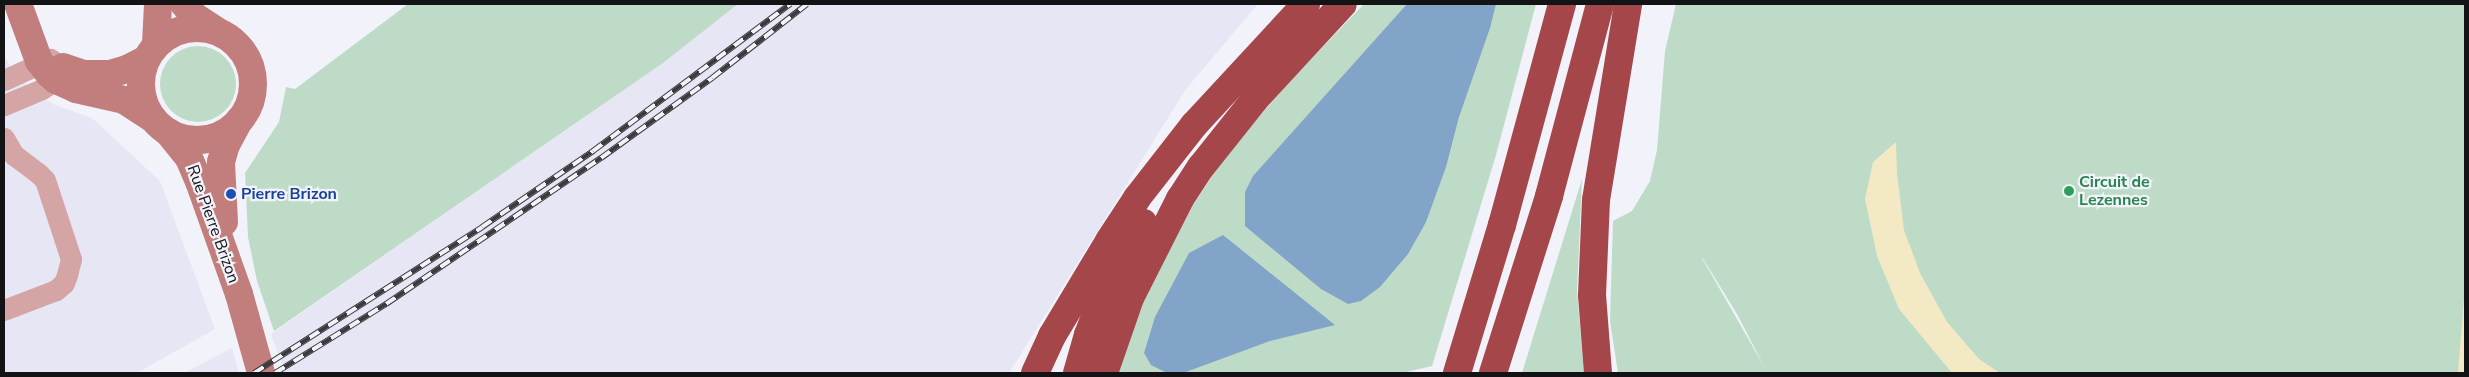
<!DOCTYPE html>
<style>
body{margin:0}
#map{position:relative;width:2469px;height:377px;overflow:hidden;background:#f2f2fa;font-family:"Nunito Sans",sans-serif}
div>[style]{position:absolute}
.built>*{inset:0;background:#e7e6f5}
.green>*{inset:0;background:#bedbc7}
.round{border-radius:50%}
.sand>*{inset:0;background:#f3e9c4}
.water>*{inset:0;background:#83a4c9}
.street>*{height:21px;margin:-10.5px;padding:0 10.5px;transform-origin:10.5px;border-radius:10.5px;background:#d4a5a4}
.secondary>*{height:28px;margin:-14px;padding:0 14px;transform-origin:14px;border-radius:14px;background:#c27e7d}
.secondary>.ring{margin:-14px;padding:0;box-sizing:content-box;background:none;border:28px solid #c27e7d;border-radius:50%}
.highway>*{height:28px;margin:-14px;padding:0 14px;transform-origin:14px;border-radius:14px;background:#a5464a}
.rail>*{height:5.5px;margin-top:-2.75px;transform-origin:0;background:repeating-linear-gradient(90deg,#f2f2fa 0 11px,#3b3b3e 0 22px);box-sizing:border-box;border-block:1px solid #3b3b3e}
.dots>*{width:14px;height:14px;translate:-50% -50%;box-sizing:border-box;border:2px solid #f2f2fa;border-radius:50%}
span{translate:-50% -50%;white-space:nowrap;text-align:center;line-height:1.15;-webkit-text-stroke:4.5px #f2f2fa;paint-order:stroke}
.leisure-label{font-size:16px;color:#27864d;font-weight:700}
.left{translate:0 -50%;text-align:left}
.transit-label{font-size:16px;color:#164399;font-weight:700}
.street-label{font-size:16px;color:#131315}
.frame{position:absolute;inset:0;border:5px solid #131315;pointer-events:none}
</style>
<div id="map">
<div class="built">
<i style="clip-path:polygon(738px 4px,1258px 4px,1186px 89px,1009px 373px,285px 373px,271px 334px,663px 63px)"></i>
<i style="clip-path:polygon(4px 56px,13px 71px,35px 93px,55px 105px,92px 118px,160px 181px,215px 329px,137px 373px,4px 373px)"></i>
<i style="clip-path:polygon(232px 348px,239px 373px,184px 373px)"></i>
</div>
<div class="green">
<i style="clip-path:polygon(408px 4px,738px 4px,663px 63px,274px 331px,257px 281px,248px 237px,245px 173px,279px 122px,286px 87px,295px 89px)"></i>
<i style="clip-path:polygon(1364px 4px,1536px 4px,1496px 155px,1432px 366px,1402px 373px,1117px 373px,1143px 302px,1176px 231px,1226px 155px,1288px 83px)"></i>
<i style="clip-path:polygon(evenodd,1676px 4px,2465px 4px,2465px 373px,1618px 373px,1610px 321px,1613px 221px,1632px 211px,1650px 181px,1657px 150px,1665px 51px,1676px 4px,1702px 257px,1737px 314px,1765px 368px,1702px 258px,1702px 257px)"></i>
<i class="round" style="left:160px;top:46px;width:76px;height:76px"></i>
<i style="clip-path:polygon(1582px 179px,1577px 291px,1584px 373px,1522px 373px)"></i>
</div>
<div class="sand">
<i style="clip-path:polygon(1896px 142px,1897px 173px,1904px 230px,1920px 273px,1947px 322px,1979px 359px,2000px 373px,1952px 373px,1899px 309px,1877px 256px,1865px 199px,1873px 162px)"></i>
<i style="clip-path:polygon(2465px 286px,2465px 373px,2458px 373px)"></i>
</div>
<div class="water">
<i style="clip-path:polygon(1407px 4px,1496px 4px,1490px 28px,1459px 117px,1446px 167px,1426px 222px,1408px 254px,1380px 287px,1361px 301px,1348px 304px,1321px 289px,1245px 226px,1245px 192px,1253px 176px)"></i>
<i style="clip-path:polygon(1223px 235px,1335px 325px,1270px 341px,1183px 373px,1165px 372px,1151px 365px,1144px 353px,1155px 317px,1189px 253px)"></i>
</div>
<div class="street">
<i style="left:4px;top:80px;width:51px;rotate:-24.5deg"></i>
<i style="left:4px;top:105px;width:41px;rotate:-22.8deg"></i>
<i style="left:42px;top:89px;width:17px;rotate:-33deg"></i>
<i style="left:56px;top:80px;width:14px;rotate:-51deg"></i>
<i style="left:4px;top:138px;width:20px;rotate:60deg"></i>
<i style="left:14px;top:155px;width:31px;rotate:37deg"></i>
<i style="left:39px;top:174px;width:8px;rotate:45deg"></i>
<i style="left:45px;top:180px;width:83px;rotate:71.8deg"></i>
<i style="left:71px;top:259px;width:16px;rotate:104deg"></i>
<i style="left:67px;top:275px;width:9px;rotate:111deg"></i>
<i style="left:64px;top:283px;width:11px;rotate:139deg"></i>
<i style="left:56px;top:290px;width:56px;rotate:159deg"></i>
</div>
<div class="secondary">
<i style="left:18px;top:4px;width:61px;rotate:69.8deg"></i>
<i style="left:39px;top:61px;width:16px;rotate:52deg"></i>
<i style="left:49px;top:74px;width:9px;rotate:41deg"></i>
<i style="left:56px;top:80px;width:22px;rotate:24deg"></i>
<i style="left:76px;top:89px;width:49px;rotate:12.9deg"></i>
<i style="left:124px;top:100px;width:33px;rotate:33deg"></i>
<i style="left:184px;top:4px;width:16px;rotate:50deg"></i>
<i style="left:194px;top:16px;width:27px;rotate:33deg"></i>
<i class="ring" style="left:141px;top:28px;width:84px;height:84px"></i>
<i style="left:156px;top:44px;width:40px;rotate:-87.1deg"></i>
<i style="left:63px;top:67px;width:21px;rotate:19deg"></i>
<i style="left:83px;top:74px;width:27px"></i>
<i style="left:110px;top:74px;width:18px;rotate:-16deg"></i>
<i style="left:127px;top:69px;width:20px;rotate:-27deg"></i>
<i style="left:168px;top:132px;width:33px;rotate:51deg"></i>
<i style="left:189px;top:158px;width:28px;rotate:67deg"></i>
<i style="left:200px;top:184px;width:117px;rotate:70.5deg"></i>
<i style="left:239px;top:294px;width:82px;rotate:74.4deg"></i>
<i style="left:224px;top:222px;width:60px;rotate:-92.9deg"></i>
<i style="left:221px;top:162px;width:18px;rotate:-74deg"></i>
<i style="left:226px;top:145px;width:27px;rotate:-62deg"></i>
</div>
<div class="highway">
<i style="left:1035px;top:373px;width:41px;rotate:-65.3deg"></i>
<i style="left:1052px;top:336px;width:111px;rotate:-59deg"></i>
<i style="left:1109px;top:241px;width:51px;rotate:-56.9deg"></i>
<i style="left:1137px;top:198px;width:93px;rotate:-52deg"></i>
<i style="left:1194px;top:125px;width:165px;rotate:-47.2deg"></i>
<i style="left:1077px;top:373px;width:40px;rotate:-74deg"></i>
<i style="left:1088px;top:335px;width:53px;rotate:-69.2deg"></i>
<i style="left:1107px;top:285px;width:72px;rotate:-59.9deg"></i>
<i style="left:1104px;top:373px;width:79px;rotate:-70.9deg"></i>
<i style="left:1130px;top:298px;width:111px;rotate:-63.2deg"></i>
<i style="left:1180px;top:199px;width:38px;rotate:-57deg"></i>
<i style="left:1201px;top:167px;width:87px;rotate:-51.5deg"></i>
<i style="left:1255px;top:99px;width:129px;rotate:-47.2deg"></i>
<i style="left:1457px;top:373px;width:155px;rotate:-73.1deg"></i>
<i style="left:1502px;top:225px;width:229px;rotate:-74.8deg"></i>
<i style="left:1493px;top:373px;width:186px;rotate:-72.4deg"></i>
<i style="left:1549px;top:196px;width:199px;rotate:-75.1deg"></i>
<i style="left:1598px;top:373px;width:78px;rotate:-94.4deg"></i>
<i style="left:1592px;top:295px;width:95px;rotate:-87.6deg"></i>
<i style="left:1596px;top:200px;width:199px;rotate:-80.7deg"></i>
</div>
<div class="rail">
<i style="left:254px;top:373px;width:271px;rotate:-32.6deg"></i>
<i style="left:482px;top:227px;width:135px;rotate:-34.4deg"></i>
<i style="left:593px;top:151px;width:246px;rotate:-36.7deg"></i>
<i style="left:275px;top:373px;width:131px;rotate:-31.9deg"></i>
<i style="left:386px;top:304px;width:260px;rotate:-34.2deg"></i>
<i style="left:601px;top:158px;width:137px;rotate:-35.8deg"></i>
<i style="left:712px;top:78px;width:120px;rotate:-37.9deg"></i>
</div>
<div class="dots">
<i style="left:2069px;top:191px;background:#2e9e5b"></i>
<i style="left:231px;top:194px;background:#1a4fb4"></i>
</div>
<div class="leisure-label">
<span class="left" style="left:2079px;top:191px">Circuit de<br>Lezennes</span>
</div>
<div class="transit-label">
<span class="left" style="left:241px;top:194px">Pierre Brizon</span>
</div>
<div class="street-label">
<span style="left:213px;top:224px;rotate:70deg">Rue Pierre Brizon</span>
</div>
<div class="frame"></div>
</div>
